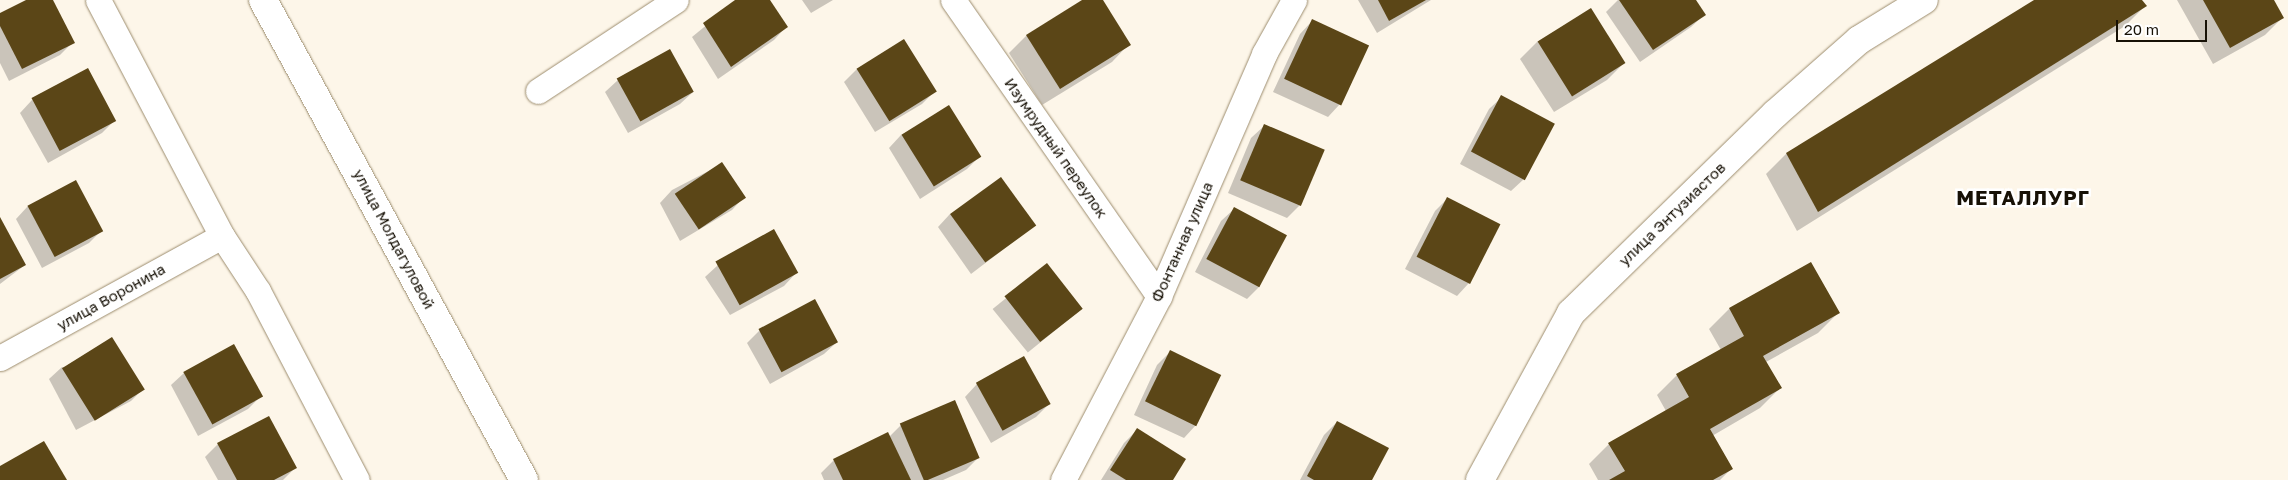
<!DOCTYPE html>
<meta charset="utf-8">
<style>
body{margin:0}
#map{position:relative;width:2288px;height:480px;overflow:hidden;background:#fdf6e9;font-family:"Golos Text",sans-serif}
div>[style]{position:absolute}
.shadow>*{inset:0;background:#0003;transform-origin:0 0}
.building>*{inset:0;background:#5b4617;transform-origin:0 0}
.roads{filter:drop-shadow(0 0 1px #9c8c6d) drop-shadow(0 0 1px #9c8c6d)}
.minor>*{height:25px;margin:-12.5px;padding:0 12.5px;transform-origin:12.5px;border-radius:12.5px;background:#fff}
.tertiary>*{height:28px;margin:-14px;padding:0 14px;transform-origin:14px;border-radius:14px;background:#fff}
span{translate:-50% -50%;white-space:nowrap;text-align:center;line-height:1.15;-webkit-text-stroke:5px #fff;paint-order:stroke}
.street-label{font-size:15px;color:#171106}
.district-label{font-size:20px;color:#171106;font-weight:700;letter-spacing:1px}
.scale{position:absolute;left:2116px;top:20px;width:91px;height:22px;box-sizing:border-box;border:2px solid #171106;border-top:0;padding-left:6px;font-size:15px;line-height:18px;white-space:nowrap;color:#171106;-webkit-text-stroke:4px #fff;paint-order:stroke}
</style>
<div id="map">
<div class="shadow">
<i style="clip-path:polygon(28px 0,52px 0,73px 42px,60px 55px,9px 81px,0 63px,0 15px)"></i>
<i style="clip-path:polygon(737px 0,769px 0,786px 27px,774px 40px,718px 79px,692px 37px)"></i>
<i style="clip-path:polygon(802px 0,833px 0,811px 13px)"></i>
<i style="clip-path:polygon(1084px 0,1101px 0,1129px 44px,1112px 62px,1042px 105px,1009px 53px,1026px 36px)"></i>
<i style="clip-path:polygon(1358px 0,1431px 0,1377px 33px)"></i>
<i style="clip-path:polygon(1618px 0,1694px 0,1704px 15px,1691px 27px,1640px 62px,1606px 12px)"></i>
<i style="clip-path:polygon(2036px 0,2141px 0,2145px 6px,2125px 26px,1797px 231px,1766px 174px,1786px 154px)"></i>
<i style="clip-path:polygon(2177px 0,2272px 0,2282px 18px,2265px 35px,2213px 64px)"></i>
<i style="clip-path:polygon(1591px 9px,1624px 63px,1607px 80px,1554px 112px,1520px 59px,1537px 42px)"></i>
<i style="clip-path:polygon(1312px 21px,1340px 104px,1328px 117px,1273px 92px,1300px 34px)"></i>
<i style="clip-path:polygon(904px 40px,935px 91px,922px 104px,875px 132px,844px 82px,857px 69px)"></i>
<i style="clip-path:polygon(87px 70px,115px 120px,102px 133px,48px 163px,20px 113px,32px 100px)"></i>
<i style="clip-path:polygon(618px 80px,693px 92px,680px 104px,628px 133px,605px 92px)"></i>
<i style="clip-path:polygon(1502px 97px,1553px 124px,1524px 179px,1511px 191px,1460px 164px,1489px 109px)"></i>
<i style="clip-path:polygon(949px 107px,979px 157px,967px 169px,920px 199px,889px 148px,901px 135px)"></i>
<i style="clip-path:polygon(1264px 126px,1300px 205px,1287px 218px,1228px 193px,1251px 138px)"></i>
<i style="clip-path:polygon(722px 164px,744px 197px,732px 210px,680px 241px,660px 203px,672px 190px)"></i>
<i style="clip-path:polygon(1448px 198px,1469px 283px,1457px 296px,1405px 269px,1435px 211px)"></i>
<i style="clip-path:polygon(28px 206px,101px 231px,89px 243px,42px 268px,16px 219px)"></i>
<i style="clip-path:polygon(1234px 209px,1260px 286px,1247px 299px,1195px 272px,1221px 221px)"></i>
<i style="clip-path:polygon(950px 214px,1034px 226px,971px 274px,938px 227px)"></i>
<i style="clip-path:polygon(0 219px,25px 265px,0 284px)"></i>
<i style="clip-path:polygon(1811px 264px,1838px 313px,1818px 333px,1766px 362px,1780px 388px,1760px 408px,1712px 436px,1731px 469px,1720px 480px,1598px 480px,1589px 464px,1609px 444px,1666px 411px,1657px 395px,1677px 375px,1721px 350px,1709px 329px,1729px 309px)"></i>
<i style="clip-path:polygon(718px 265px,796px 273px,784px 286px,730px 315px,705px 277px)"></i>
<i style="left:1047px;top:265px;width:56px;height:70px;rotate:51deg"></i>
<i style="clip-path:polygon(760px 330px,837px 342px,824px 354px,770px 384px,747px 343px)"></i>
<i style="clip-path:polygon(1170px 352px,1196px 425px,1184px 438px,1134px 415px,1157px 365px)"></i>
<i style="clip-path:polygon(62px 367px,143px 389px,131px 401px,76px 430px,49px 379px)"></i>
<i style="clip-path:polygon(184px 373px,261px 396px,248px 409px,198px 436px,171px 385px)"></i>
<i style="clip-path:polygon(977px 384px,1049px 404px,1036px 417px,991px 443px,965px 397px)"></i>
<i style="clip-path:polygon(1337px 422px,1370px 480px,1300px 480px,1324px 435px)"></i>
<i style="clip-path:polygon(901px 425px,979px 457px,966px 470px,943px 480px,824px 480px,821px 473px,834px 460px,889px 437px)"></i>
<i style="clip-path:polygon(1137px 430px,1172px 480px,1101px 480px,1124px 443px)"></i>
<i style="clip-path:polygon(218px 444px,295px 468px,283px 480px,218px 480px,205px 457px)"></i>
</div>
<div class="building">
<i style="clip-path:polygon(26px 0,53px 0,75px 43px,22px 69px,0 26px,0 13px)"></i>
<i style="clip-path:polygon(735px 0,770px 0,788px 27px,731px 67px,703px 23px)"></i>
<i style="clip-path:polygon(1082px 0,1103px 0,1131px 45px,1060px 89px,1026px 35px)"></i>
<i style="clip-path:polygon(1378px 0,1426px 0,1389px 21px)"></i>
<i style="clip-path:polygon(1619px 0,1696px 0,1706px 15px,1653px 50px)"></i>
<i style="clip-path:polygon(2034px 0,2142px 0,2147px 6px,1818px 212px,1786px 153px)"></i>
<i style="clip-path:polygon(2203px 0,2274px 0,2284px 18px,2230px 48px)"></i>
<i style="left:1591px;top:8px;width:65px;height:63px;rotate:58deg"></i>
<i style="left:1312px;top:19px;width:63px;height:66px;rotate:25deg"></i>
<i style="left:904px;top:39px;width:62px;height:56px;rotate:58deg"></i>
<i style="left:670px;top:49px;width:49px;height:61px;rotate:61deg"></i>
<i style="left:88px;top:68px;width:60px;height:64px;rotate:62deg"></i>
<i style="left:1501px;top:95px;width:61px;height:64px;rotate:28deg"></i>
<i style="left:949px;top:105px;width:61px;height:56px;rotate:58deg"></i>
<i style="left:1264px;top:124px;width:66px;height:61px;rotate:23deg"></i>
<i style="left:722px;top:162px;width:43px;height:57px;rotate:56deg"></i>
<i style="left:1001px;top:177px;width:60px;height:63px;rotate:54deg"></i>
<i style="left:76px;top:180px;width:58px;height:55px;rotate:62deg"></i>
<i style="left:1447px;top:197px;width:60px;height:67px;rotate:27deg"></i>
<i style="left:1234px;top:207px;width:60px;height:59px;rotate:28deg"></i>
<i style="clip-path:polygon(0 217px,26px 265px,0 279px)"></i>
<i style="left:774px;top:229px;width:50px;height:67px;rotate:61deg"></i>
<i style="clip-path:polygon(1811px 262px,1840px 313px,1763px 356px,1782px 388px,1710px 429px,1733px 469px,1713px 480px,1609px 480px,1625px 471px,1608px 443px,1689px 397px,1676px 374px,1744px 336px,1729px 308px)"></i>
<i style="left:1047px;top:263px;width:58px;height:54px;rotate:52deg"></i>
<i style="left:815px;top:299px;width:49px;height:64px;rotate:62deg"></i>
<i style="left:112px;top:337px;width:62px;height:59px;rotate:58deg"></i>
<i style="left:234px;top:344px;width:60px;height:58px;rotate:61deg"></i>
<i style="left:1170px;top:350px;width:57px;height:57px;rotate:26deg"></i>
<i style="left:1024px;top:356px;width:55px;height:55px;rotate:61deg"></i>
<i style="left:955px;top:400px;width:63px;height:60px;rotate:67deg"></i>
<i style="clip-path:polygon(269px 416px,297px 468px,274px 480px,237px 480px,217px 443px)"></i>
<i style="clip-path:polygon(1337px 421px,1389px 448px,1372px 480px,1314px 480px,1307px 476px)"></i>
<i style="clip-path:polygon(1137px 428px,1186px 459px,1173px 480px,1126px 480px,1110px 470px)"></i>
<i style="clip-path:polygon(888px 432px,911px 480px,843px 480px,833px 459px)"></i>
<i style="clip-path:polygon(44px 441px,67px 480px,0 480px,0 466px)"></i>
</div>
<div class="roads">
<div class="minor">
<i style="left:98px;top:0;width:267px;rotate:62.3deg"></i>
<i style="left:222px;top:236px;width:66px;rotate:56.8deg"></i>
<i style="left:258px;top:291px;width:213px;rotate:62.4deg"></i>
<i style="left:953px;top:0;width:361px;rotate:55.2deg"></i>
<i style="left:538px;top:91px;width:165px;rotate:-33.4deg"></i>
<i style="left:0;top:358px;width:253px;rotate:-28.8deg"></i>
<i style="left:1063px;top:480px;width:208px;rotate:-62.4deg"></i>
<i style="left:1159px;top:296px;width:264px;rotate:-66.5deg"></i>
<i style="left:1264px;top:54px;width:62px;rotate:-60.9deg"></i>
</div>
<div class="tertiary">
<i style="left:263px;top:0;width:546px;rotate:61.46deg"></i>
<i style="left:1480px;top:480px;width:190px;rotate:-61.4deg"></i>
<i style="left:1571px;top:313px;width:285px;rotate:-44.3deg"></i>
<i style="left:1775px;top:114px;width:112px;rotate:-41.4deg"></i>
<i style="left:1859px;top:40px;width:76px;rotate:-31.6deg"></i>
</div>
</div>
<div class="street-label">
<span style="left:1056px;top:148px;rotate:55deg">Изумрудный переулок</span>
<span style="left:1672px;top:214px;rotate:-44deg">улица Энтузиастов</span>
<span style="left:394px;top:239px;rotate:62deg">улица Молдагуловой</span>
<span style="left:1182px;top:242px;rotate:-66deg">Фонтанная улица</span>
<span style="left:111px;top:297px;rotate:-29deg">улица Воронина</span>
</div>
<div class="district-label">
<span style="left:2023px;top:197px">МЕТАЛЛУРГ</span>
</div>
<div class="scale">20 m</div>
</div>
